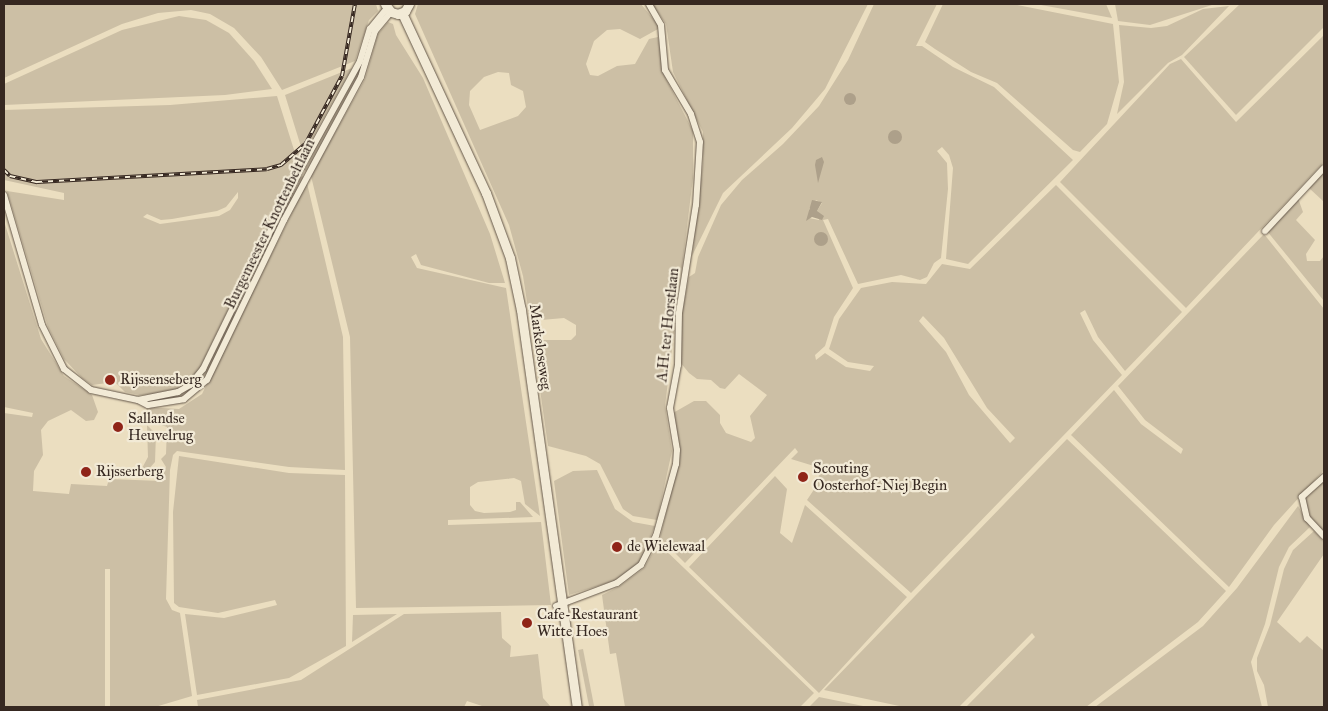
<!DOCTYPE html>
<style>
body{margin:0}
#map{position:relative;width:1328px;height:711px;overflow:hidden;background:#ebdec0;font-family:"IM FELL Great Primer",serif}
div>[style]{position:absolute}
.green>*{inset:0;background:#ccbfa5;transform-origin:0 0}
.water>*{inset:0;background:#ada08a}
.round{border-radius:50%}
.roads{filter:drop-shadow(0 0 1px #635649) drop-shadow(0 0 1px #635649)}
.minor>*{height:6px;margin:-3px;padding:0 3px;transform-origin:3px;border-radius:3px;background:#f2ead6}
.secondary>*{height:9px;margin:-4.5px;padding:0 4.5px;transform-origin:4.5px;border-radius:4.5px;background:#f2ead6}
.rail>*{height:4px;margin-top:-2px;transform-origin:0;background:repeating-linear-gradient(90deg,#f2ead6 0 5.5px,#362821 0 11px);box-sizing:border-box;border-block:1px solid #362821}
.dots>*{width:14px;height:14px;translate:-50% -50%;box-sizing:border-box;border:2px solid #f2ead6;border-radius:50%}
span{translate:-50% -50%;white-space:nowrap;text-align:center;line-height:1.15;-webkit-text-stroke:4.5px #f2ead6;paint-order:stroke}
.street-label{font-size:15px;color:#362821}
.poi-label{font-size:15px;color:#362821}
.left{translate:0 -50%;text-align:left}
.frame{position:absolute;inset:0;border:5px solid #362821;pointer-events:none}
</style>
<div id="map">
<div class="green">
<i style="clip-path:polygon(4px 4px,376px 4px,378px 11px,369px 20px,355px 61px,282px 90px,261px 57px,234px 28px,210px 14px,191px 10px,158px 13px,122px 24px,4px 78px)"></i>
<i style="clip-path:polygon(evenodd,418px 4px,641px 4px,658px 25px,658px 29px,640px 39px,620px 29px,607px 30px,594px 41px,586px 64px,590px 75px,598px 76px,617px 66px,635px 64px,649px 39px,658px 37px,664px 75px,693px 131px,693px 178px,665px 406px,672px 451px,657px 520px,633px 516px,623px 509px,600px 464px,586px 456px,548px 446px,533px 340px,571px 340px,576px 335px,576px 325px,564px 318px,530px 321px,523px 276px,509px 225px,415px 14px,418px 4px,498px 72px,509px 73px,511px 85px,523px 91px,526px 107px,518px 116px,480px 130px,469px 105px,470px 91px,484px 77px,498px 72px)"></i>
<i style="clip-path:polygon(652px 4px,868px 4px,825px 89px,792px 128px,723px 193px,692px 256px,703px 163px,703px 132px,673px 72px,666px 24px)"></i>
<i style="clip-path:polygon(evenodd,874px 4px,937px 4px,916px 46px,922px 46px,953px 67px,994px 87px,1073px 160px,968px 264px,946px 259px,953px 168px,949px 155px,942px 147px,937px 151px,947px 163px,948px 189px,941px 258px,934px 263px,927px 277px,920px 280px,901px 275px,858px 284px,828px 219px,823px 220px,853px 288px,834px 317px,825px 346px,815px 355px,816px 360px,825px 353px,846px 367px,870px 371px,874px 366px,848px 362px,829px 349px,839px 319px,861px 288px,892px 282px,926px 284px,942px 264px,970px 269px,1056px 185px,1182px 312px,1125px 371px,1098px 337px,1085px 310px,1080px 313px,1093px 340px,1122px 375px,911px 593px,807px 500px,817px 485px,819px 475px,814px 466px,791px 459px,798px 452px,795px 448px,685px 563px,660px 538px,678px 463px,679px 449px,673px 413px,694px 401px,706px 401px,720px 415px,720px 423px,726px 433px,751px 442px,755px 438px,750px 416px,767px 395px,739px 374px,725px 389px,720px 388px,711px 380px,697px 379px,689px 373px,680px 362px,682px 313px,689px 277px,695px 273px,698px 257px,721px 205px,742px 180px,783px 144px,819px 106px,848px 60px,874px 4px,816px 200px,822px 203px,817px 211px,819px 220px,809px 218px,809px 209px,816px 200px,874px 4px,923px 316px,944px 338px,987px 408px,1015px 438px,1010px 443px,969px 395px,946px 352px,919px 321px,923px 316px)"></i>
<i style="clip-path:polygon(943px 4px,1012px 4px,1113px 24px,1119px 82px,1107px 124px,1080px 152px,1073px 150px,997px 83px,971px 72px,935px 49px,925px 42px)"></i>
<i style="clip-path:polygon(1037px 4px,1106px 4px,1112px 18px,1041px 5px)"></i>
<i style="clip-path:polygon(1115px 4px,1215px 4px,1150px 25px,1118px 21px)"></i>
<i style="clip-path:polygon(1240px 4px,1324px 4px,1324px 27px,1236px 115px,1184px 57px)"></i>
<i style="clip-path:polygon(1229px 6px,1182px 55px,1168px 63px,1117px 114px,1124px 82px,1119px 25px,1151px 28px,1167px 26px,1203px 9px)"></i>
<i style="clip-path:polygon(179px 16px,206px 20px,229px 33px,254px 61px,272px 89px,225px 95px,4px 105px,4px 84px,122px 30px)"></i>
<i style="clip-path:polygon(388px 22px,393px 24px,396px 35px,423px 78px,490px 234px,505px 283px,489px 283px,421px 265px,416px 254px,411px 257px,417px 268px,506px 288px,540px 516px,525px 504px,521px 481px,514px 478px,478px 482px,470px 487px,470px 505px,475px 511px,484px 513px,510px 512px,516px 510px,516px 502px,520px 502px,533px 517px,448px 520px,448px 525px,541px 522px,551px 605px,356px 608px,350px 337px,311px 176px,365px 79px,378px 34px)"></i>
<i style="clip-path:polygon(1324px 35px,1324px 162px,1186px 308px,1060px 182px,1170px 64px,1181px 59px,1236px 122px)"></i>
<i style="clip-path:polygon(364px 55px,360px 76px,306px 172px,303px 167px)"></i>
<i style="clip-path:polygon(evenodd,352px 68px,303px 155px,196px 376px,184px 387px,169px 393px,140px 395px,125px 392px,115px 382px,92px 385px,82px 378px,64px 359px,48px 327px,7px 191px,64px 200px,64px 193px,4px 180px,4px 110px,170px 105px,277px 96px,295px 153px,302px 150px,285px 95px,352px 68px,238px 192px,238px 198px,230px 210px,219px 216px,160px 224px,143px 217px,147px 214px,161px 220px,172px 219px,217px 211px,226px 207px,238px 192px)"></i>
<i style="clip-path:polygon(1324px 170px,1324px 202px,1308px 187px)"></i>
<i style="left:299px;top:175px;width:5px;height:46px;rotate:22deg"></i>
<i style="clip-path:polygon(307px 183px,343px 337px,345px 470px,289px 467px,177px 451px,173px 455px,170px 470px,166px 599px,172px 610px,180px 613px,192px 696px,155px 707px,110px 707px,110px 569px,105px 569px,105px 707px,4px 707px,4px 413px,32px 417px,33px 413px,4px 407px,4px 221px,41px 339px,64px 376px,92px 395px,98px 412px,94px 420px,86px 421px,71px 410px,48px 421px,41px 430px,43px 455px,34px 471px,33px 491px,69px 494px,71px 484px,107px 486px,109px 479px,161px 481px,166px 467px,161px 459px,166px 454px,167px 427px,150px 421px,146px 407px,179px 409px,202px 394px)"></i>
<i style="clip-path:polygon(1298px 198px,1303px 212px,1296px 220px,1315px 240px,1306px 254px,1307px 261px,1320px 261px,1324px 256px,1324px 301px,1267px 231px)"></i>
<i style="left:277px;top:220px;width:5px;height:97px;rotate:22deg"></i>
<i style="clip-path:polygon(1264px 234px,1324px 309px,1324px 470px,1274px 525px,1229px 587px,1071px 435px,1114px 390px,1141px 424px,1181px 454px,1183px 449px,1145px 420px,1118px 386px)"></i>
<i style="clip-path:polygon(232px 314px,236px 316px,200px 386px,182px 397px,147px 402px,147px 398px,189px 387px)"></i>
<i style="clip-path:polygon(147px 425px,156px 434px,155px 462px,147px 471px,140px 472px,148px 457px)"></i>
<i style="clip-path:polygon(1067px 439px,1226px 591px,1198px 622px,1086px 707px,966px 707px,1035px 637px,1032px 633px,959px 707px,904px 707px,824px 690px)"></i>
<i style="clip-path:polygon(179px 456px,289px 473px,345px 475px,346px 646px,289px 678px,197px 695px,185px 614px,224px 618px,277px 605px,275px 600px,218px 613px,179px 607px,174px 603px,173px 512px)"></i>
<i style="clip-path:polygon(573px 471px,597px 470px,615px 509px,633px 522px,655px 526px,640px 562px,614px 581px,569px 595px,554px 481px)"></i>
<i style="clip-path:polygon(775px 476px,787px 489px,780px 533px,792px 543px,805px 505px,907px 597px,819px 693px,689px 567px)"></i>
<i style="clip-path:polygon(1324px 481px,1324px 532px,1308px 515px,1305px 499px)"></i>
<i style="clip-path:polygon(1298px 506px,1310px 527px,1289px 547px,1279px 567px,1265px 624px,1251px 662px,1262px 707px,1095px 707px,1203px 626px,1237px 588px)"></i>
<i style="clip-path:polygon(1314px 531px,1324px 542px,1324px 554px,1277px 622px,1300px 643px,1307px 636px,1324px 651px,1324px 707px,1268px 707px,1264px 685px,1257px 671px,1257px 658px,1270px 625px,1284px 569px,1293px 550px)"></i>
<i style="clip-path:polygon(658px 543px,814px 693px,800px 707px,625px 707px,616px 653px,610px 654px,602px 595px,620px 586px,644px 568px)"></i>
<i style="clip-path:polygon(501px 612px,502px 638px,511px 646px,510px 657px,538px 654px,543px 698px,551px 707px,485px 707px,467px 701px,464px 707px,198px 707px,197px 700px,301px 680px,404px 614px)"></i>
<i style="clip-path:polygon(397px 614px,352px 642px,353px 615px)"></i>
<i style="left:583px;top:649px;width:59px;height:5px;rotate:79deg"></i>
<i style="clip-path:polygon(819px 697px,868px 707px,809px 707px)"></i>
</div>
<div class="water">
<i class="round" style="left:844px;top:93px;width:12px;height:12px"></i>
<i class="round" style="left:888px;top:130px;width:14px;height:14px"></i>
<i style="clip-path:polygon(822px 157px,824px 162px,818px 183px,815px 165px,816px 160px)"></i>
<i style="clip-path:polygon(812px 200px,822px 202px,817px 211px,824px 216px,822px 220px,812px 217px,806px 221px)"></i>
<i class="round" style="left:814px;top:232px;width:14px;height:14px"></i>
</div>
<div class="roads">
<div class="minor">
<i style="left:4px;top:195px;width:135px;rotate:73.7deg"></i>
<i style="left:42px;top:325px;width:49px;rotate:63.4deg"></i>
<i style="left:64px;top:369px;width:34px;rotate:38deg"></i>
<i style="left:91px;top:390px;width:48px;rotate:12deg"></i>
<i style="left:138px;top:400px;width:11px;rotate:27deg"></i>
<i style="left:148px;top:405px;width:36px;rotate:-9deg"></i>
<i style="left:184px;top:399px;width:30px;rotate:-40deg"></i>
<i style="left:207px;top:380px;width:178px;rotate:-64.3deg"></i>
<i style="left:284px;top:220px;width:162px;rotate:-61.7deg"></i>
<i style="left:361px;top:77px;width:48px;rotate:-73.1deg"></i>
<i style="left:375px;top:31px;width:25px;rotate:-50deg"></i>
<i style="left:1265px;top:231px;width:86px;rotate:-46.9deg"></i>
<i style="left:138px;top:400px;width:41px;rotate:-11.3deg"></i>
<i style="left:178px;top:392px;width:14px;rotate:-30deg"></i>
<i style="left:190px;top:385px;width:21px;rotate:-51deg"></i>
<i style="left:203px;top:369px;width:224px;rotate:-64deg"></i>
<i style="left:301px;top:168px;width:122px;rotate:-61.1deg"></i>
<i style="left:360px;top:61px;width:34px;rotate:-73deg"></i>
<i style="left:370px;top:29px;width:27px;rotate:-51deg"></i>
<i style="left:1324px;top:477px;width:30px;rotate:138deg"></i>
<i style="left:1302px;top:497px;width:22px;rotate:77deg"></i>
<i style="left:1307px;top:518px;width:25px;rotate:47deg"></i>
<i style="left:556px;top:606px;width:65px;rotate:-20.7deg"></i>
<i style="left:617px;top:583px;width:30px;rotate:-37deg"></i>
<i style="left:641px;top:565px;width:33px;rotate:-63deg"></i>
<i style="left:656px;top:536px;width:75px;rotate:-74.5deg"></i>
<i style="left:676px;top:464px;width:14px;rotate:-86deg"></i>
<i style="left:677px;top:450px;width:43px;rotate:-99.5deg"></i>
<i style="left:670px;top:408px;width:44px;rotate:-79.5deg"></i>
<i style="left:678px;top:365px;width:52px;rotate:-88.9deg"></i>
<i style="left:679px;top:313px;width:109px;rotate:-81.1deg"></i>
<i style="left:696px;top:205px;width:63px;rotate:-86.4deg"></i>
<i style="left:700px;top:142px;width:29px;rotate:-108deg"></i>
<i style="left:691px;top:114px;width:51px;rotate:-120.6deg"></i>
<i style="left:665px;top:70px;width:45px;rotate:-95.1deg"></i>
<i style="left:661px;top:25px;width:24px;rotate:-120deg"></i>
</div>
<div class="secondary">
<i style="left:385px;top:4px;width:10px;rotate:53deg"></i>
<i style="left:391px;top:12px;width:7px;rotate:16deg"></i>
<i style="left:398px;top:14px;width:8px;rotate:-23deg"></i>
<i style="left:405px;top:11px;width:8px;rotate:-60deg"></i>
<i style="left:402px;top:13px;width:199px;rotate:65deg"></i>
<i style="left:486px;top:193px;width:69px;rotate:69.7deg"></i>
<i style="left:510px;top:258px;width:53px;rotate:78.1deg"></i>
<i style="left:521px;top:310px;width:401px;rotate:82deg"></i>
</div>
</div>
<div class="rail">
<i style="left:4px;top:170px;width:8px;rotate:45deg"></i>
<i style="left:10px;top:176px;width:28px;rotate:13deg"></i>
<i style="left:37px;top:182px;width:230px;rotate:-3.2deg"></i>
<i style="left:267px;top:169px;width:15px;rotate:-16deg"></i>
<i style="left:281px;top:165px;width:33px;rotate:-41deg"></i>
<i style="left:306px;top:143px;width:76px;rotate:-61.8deg"></i>
<i style="left:342px;top:76px;width:73px;rotate:-79.8deg"></i>
</div>
<div class="dots">
<i style="left:110px;top:380px;background:#8f2418"></i>
<i style="left:118px;top:427px;background:#8f2418"></i>
<i style="left:86px;top:472px;background:#8f2418"></i>
<i style="left:803px;top:477px;background:#8f2418"></i>
<i style="left:617px;top:547px;background:#8f2418"></i>
<i style="left:527px;top:623px;background:#8f2418"></i>
</div>
<div class="street-label">
<span style="left:270px;top:224px;rotate:-64deg">Burgemeester Knottenbeltlaan</span>
<span style="left:668px;top:325px;rotate:-84deg">A.H. ter Horstlaan</span>
<span style="left:540px;top:347px;rotate:82deg">Markeloseweg</span>
</div>
<div class="poi-label">
<span class="left" style="left:120px;top:380px">Rijssenseberg</span>
<span class="left" style="left:128px;top:427px">Sallandse<br>Heuvelrug</span>
<span class="left" style="left:813px;top:477px">Scouting<br>Oosterhof-Niej Begin</span>
<span class="left" style="left:96px;top:472px">Rijsserberg</span>
<span class="left" style="left:627px;top:547px">de Wielewaal</span>
<span class="left" style="left:537px;top:623px">Cafe-Restaurant<br>Witte Hoes</span>
</div>
<div class="frame"></div>
</div>
